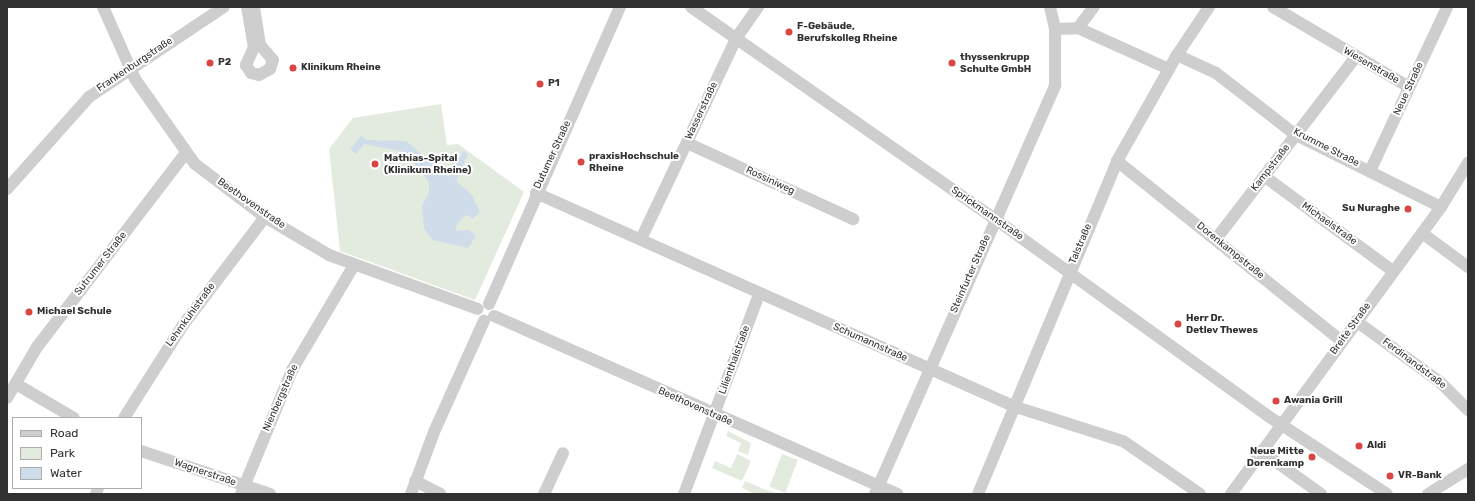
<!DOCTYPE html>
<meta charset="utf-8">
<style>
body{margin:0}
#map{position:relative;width:1475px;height:501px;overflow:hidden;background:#fff;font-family:Rubik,sans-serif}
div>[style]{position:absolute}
.green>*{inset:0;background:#e3eade;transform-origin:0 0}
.water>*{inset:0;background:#cfddeb}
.minor>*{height:12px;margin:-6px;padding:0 6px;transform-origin:6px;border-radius:6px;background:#cecece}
.dots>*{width:11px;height:11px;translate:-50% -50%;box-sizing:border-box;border:2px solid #fff;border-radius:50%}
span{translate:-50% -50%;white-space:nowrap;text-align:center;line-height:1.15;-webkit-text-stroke:4px #fff;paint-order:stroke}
.poi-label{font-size:10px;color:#313131;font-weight:700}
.left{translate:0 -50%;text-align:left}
.right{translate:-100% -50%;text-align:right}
.street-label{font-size:10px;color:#313131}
.frame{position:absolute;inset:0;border:8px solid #313131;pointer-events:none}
.legend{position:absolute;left:12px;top:417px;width:130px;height:72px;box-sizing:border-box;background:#fff;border:1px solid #adadad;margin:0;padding:5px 7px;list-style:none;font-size:12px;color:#313131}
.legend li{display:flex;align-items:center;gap:8px;height:20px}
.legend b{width:20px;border:1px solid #adadad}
</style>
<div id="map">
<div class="green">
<i style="clip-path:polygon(441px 104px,447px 145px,458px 144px,524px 192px,475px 300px,340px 251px,329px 149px,353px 118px)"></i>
<i style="clip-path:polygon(728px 431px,751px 443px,748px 455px,738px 451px,741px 443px,726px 436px)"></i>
<i style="clip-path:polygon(737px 454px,751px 461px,742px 481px,712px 468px,715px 461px,731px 468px)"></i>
<i style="left:782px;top:454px;width:17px;height:35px;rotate:21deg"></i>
<i style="clip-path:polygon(745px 481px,766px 490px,780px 494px,755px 494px,742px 488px)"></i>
</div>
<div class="water">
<i style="clip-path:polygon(361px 136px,367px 140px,406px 141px,449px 177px,463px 151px,468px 154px,456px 181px,472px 195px,480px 212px,472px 219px,468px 215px,462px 218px,456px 227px,456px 231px,468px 230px,476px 236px,468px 248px,433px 240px,424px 229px,422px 205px,429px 193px,429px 182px,405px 152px,364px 144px,356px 154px,350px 149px)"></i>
</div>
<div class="minor">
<i style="left:103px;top:7px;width:79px;rotate:66deg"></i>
<i style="left:135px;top:79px;width:104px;rotate:54.8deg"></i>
<i style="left:195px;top:164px;width:88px;rotate:37.1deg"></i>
<i style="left:265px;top:217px;width:74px;rotate:30.7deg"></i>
<i style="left:329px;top:255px;width:158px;rotate:19.9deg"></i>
<i style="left:247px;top:7px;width:41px;rotate:80.1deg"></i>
<i style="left:254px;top:47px;width:20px;rotate:114deg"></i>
<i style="left:246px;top:65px;width:9px;rotate:58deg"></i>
<i style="left:251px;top:73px;width:8px;rotate:14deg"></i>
<i style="left:259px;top:75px;width:13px;rotate:-29deg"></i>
<i style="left:270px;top:69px;width:9px;rotate:-72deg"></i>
<i style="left:273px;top:60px;width:20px;rotate:-131deg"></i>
<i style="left:260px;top:45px;width:38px;rotate:-99deg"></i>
<i style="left:691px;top:7px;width:371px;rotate:34.9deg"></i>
<i style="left:995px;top:219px;width:337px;rotate:35.8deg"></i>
<i style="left:1268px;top:416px;width:142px;rotate:33.2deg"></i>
<i style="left:1050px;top:7px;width:23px;rotate:77deg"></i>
<i style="left:1273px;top:7px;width:158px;rotate:30.5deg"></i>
<i style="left:1078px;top:28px;width:100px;rotate:24.3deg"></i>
<i style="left:1177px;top:55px;width:43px;rotate:24.8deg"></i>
<i style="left:1216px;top:73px;width:101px;rotate:37.8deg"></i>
<i style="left:1296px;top:135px;width:162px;rotate:26.4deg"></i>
<i style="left:687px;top:143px;width:183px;rotate:24.6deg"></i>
<i style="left:1117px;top:161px;width:288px;rotate:38.7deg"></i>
<i style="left:1370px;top:171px;width:181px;rotate:-64.8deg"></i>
<i style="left:1264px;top:176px;width:160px;rotate:36.4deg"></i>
<i style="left:7px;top:189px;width:123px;rotate:-48.3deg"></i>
<i style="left:89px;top:97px;width:162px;rotate:-33.7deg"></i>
<i style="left:536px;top:193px;width:522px;rotate:24.06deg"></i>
<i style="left:1013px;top:406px;width:115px;rotate:17.7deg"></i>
<i style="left:1123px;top:441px;width:93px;rotate:34.5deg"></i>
<i style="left:1422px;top:233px;width:57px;rotate:36.5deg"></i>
<i style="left:641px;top:239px;width:224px;rotate:-64.6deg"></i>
<i style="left:737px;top:37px;width:37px;rotate:-55deg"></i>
<i style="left:1216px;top:239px;width:228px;rotate:-52.5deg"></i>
<i style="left:489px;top:304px;width:325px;rotate:-66.2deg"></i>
<i style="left:494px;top:316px;width:441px;rotate:23.8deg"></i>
<i style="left:1356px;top:321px;width:104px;rotate:36deg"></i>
<i style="left:1440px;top:382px;width:40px;rotate:45deg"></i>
<i style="left:16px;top:384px;width:67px;rotate:30.4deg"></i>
<i style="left:7px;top:398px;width:59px;rotate:-59.5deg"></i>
<i style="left:37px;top:347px;width:243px;rotate:-52.5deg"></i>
<i style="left:124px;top:418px;width:110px;rotate:-57.6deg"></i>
<i style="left:183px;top:325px;width:136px;rotate:-52.8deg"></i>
<i style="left:141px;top:451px;width:136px;rotate:18.4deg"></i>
<i style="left:1261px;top:451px;width:74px;rotate:35.6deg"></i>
<i style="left:415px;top:481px;width:28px;rotate:27deg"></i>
<i style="left:96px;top:494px;width:6px;rotate:-72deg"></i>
<i style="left:241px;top:494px;width:134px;rotate:-67.6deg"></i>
<i style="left:292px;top:370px;width:122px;rotate:-59.4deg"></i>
<i style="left:411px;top:494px;width:66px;rotate:-69.6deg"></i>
<i style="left:434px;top:432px;width:122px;rotate:-65.8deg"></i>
<i style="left:544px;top:494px;width:45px;rotate:-65.1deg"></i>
<i style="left:684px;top:494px;width:214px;rotate:-69.4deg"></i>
<i style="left:875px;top:494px;width:447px;rotate:-66.2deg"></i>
<i style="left:1055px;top:85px;width:56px;rotate:-90deg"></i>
<i style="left:1055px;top:29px;width:23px;rotate:-2deg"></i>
<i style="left:1078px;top:28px;width:26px;rotate:-53deg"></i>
<i style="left:978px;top:494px;width:361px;rotate:-67.3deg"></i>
<i style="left:1117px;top:161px;width:122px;rotate:-60.5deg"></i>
<i style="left:1177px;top:55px;width:58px;rotate:-56.3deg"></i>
<i style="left:1231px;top:494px;width:356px;rotate:-53.8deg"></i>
<i style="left:1441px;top:207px;width:52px;rotate:-58.5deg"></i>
<i style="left:1428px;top:494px;width:47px;rotate:-32deg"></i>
</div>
<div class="dots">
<i style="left:789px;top:32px;background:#da4442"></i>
<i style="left:210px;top:63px;background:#da4442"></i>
<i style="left:952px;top:63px;background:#da4442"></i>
<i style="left:293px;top:68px;background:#da4442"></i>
<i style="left:540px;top:84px;background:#da4442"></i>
<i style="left:581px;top:162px;background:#da4442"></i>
<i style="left:375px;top:164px;background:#da4442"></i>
<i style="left:1408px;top:209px;background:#da4442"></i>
<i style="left:29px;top:312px;background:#da4442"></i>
<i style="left:1178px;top:324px;background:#da4442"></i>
<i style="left:1276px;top:401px;background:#da4442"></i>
<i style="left:1359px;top:446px;background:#da4442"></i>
<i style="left:1312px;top:457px;background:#da4442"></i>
<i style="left:1390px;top:476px;background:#da4442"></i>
</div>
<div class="poi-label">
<span class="left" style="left:797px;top:32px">F-Gebäude,<br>Berufskolleg Rheine</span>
<span class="left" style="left:960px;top:63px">thyssenkrupp<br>Schulte GmbH</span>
<span class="left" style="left:218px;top:63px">P2</span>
<span class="left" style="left:301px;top:68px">Klinikum Rheine</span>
<span class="left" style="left:548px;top:84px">P1</span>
<span class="left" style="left:589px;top:162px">praxisHochschule<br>Rheine</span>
<span class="left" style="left:384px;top:164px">Mathias-Spital<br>(Klinikum Rheine)</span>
<span class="right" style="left:1400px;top:209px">Su Nuraghe</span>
<span class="left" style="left:37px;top:312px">Michael Schule</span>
<span class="left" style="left:1186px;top:324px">Herr Dr.<br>Detlev Thewes</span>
<span class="left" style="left:1284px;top:401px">Awania Grill</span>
<span class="left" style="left:1367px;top:446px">Aldi</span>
<span class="right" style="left:1304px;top:457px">Neue Mitte<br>Dorenkamp</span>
<span class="left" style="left:1398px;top:476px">VR-Bank</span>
</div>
<div class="street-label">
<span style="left:135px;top:65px;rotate:-34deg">Frankenburgstraße</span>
<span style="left:1371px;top:66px;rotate:30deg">Wiesenstraße</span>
<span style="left:1409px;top:89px;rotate:-65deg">Neue Straße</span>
<span style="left:702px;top:111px;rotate:-65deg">Wasserstraße</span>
<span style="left:1326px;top:148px;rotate:27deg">Krumme Straße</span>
<span style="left:553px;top:155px;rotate:-65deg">Dutumer Straße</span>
<span style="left:1271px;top:168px;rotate:-52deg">Kampstraße</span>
<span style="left:770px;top:181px;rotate:25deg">Rossiniweg</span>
<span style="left:251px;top:204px;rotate:35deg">Beethovenstraße</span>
<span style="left:987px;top:214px;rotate:35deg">Sprickmannstraße</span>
<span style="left:1329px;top:224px;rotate:36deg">Michaelstraße</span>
<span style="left:1081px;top:244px;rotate:-67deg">Talstraße</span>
<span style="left:1230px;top:251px;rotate:39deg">Dorenkampstraße</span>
<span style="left:101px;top:264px;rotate:-52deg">Sutrumer Straße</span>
<span style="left:971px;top:274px;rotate:-66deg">Steinfurter Straße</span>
<span style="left:191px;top:315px;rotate:-54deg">Lehmkuhlstraße</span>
<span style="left:1351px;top:329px;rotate:-54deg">Breite Straße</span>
<span style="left:870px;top:343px;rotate:24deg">Schumannstraße</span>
<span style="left:735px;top:360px;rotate:-70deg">Lilienthalstraße</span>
<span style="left:1414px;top:364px;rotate:37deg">Ferdinandstraße</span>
<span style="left:281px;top:398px;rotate:-66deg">Nienbergstraße</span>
<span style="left:695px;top:407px;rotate:24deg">Beethovenstraße</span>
<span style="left:205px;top:473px;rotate:19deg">Wagnerstraße</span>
</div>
<div class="frame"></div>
<ul class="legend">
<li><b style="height:5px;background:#cecece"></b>Road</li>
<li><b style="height:11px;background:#e3eade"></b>Park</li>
<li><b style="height:11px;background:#cfddeb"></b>Water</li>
</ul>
</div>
